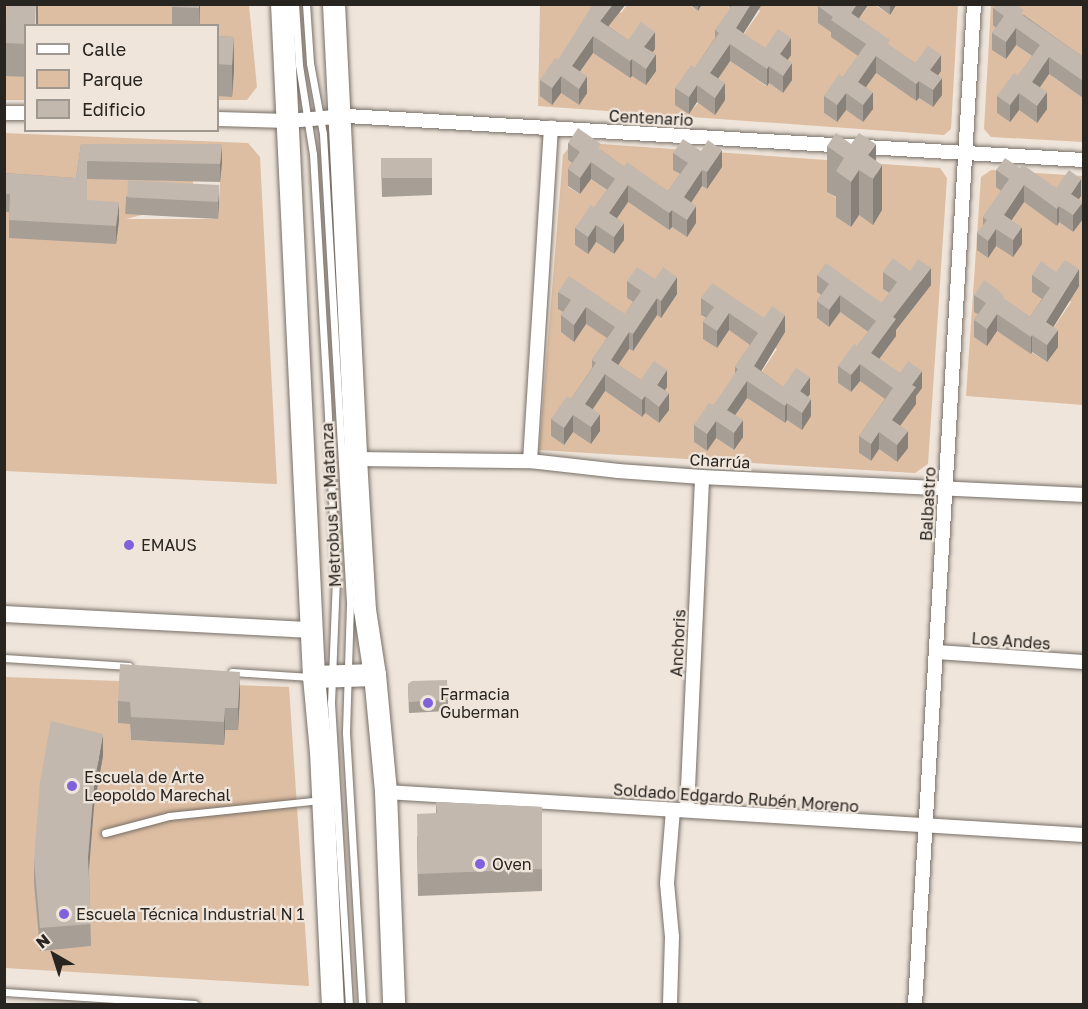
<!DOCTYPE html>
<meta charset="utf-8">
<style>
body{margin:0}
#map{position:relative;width:1088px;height:1009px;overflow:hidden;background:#efe5db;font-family:"Golos Text",sans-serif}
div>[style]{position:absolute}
.green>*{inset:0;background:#ddbea2;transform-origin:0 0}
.roads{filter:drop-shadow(0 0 2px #776e66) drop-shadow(0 0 2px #776e66)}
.service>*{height:7px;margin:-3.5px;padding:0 3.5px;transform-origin:3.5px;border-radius:3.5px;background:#fff}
.minor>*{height:14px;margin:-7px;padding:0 7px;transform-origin:7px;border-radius:7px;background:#fff}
.tertiary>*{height:16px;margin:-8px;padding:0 8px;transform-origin:8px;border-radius:8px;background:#fff}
.trunk>*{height:22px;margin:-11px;padding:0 11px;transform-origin:11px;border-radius:11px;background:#fff}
.wall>*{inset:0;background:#a79e96;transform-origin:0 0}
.shaded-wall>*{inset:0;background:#88817a;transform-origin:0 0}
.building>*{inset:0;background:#c2b8ae;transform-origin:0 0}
.dots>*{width:16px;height:16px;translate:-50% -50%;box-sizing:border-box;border:3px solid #efe5db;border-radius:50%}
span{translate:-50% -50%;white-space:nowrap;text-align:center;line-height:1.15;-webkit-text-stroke:4.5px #efe5db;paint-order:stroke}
.street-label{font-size:16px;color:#282420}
.poi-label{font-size:16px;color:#282420}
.left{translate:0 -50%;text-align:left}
.frame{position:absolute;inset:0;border:6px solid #282420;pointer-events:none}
.legend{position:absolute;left:24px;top:24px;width:195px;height:108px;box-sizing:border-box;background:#efe5db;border:2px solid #9f9890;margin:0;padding:8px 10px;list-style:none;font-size:18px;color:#282420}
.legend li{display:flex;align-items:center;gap:12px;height:30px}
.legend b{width:30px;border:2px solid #9f9890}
.north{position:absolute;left:24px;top:925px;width:60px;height:60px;-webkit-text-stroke:4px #efe5db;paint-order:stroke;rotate:321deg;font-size:16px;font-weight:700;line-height:24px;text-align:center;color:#282420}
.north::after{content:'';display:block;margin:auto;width:21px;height:27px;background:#282420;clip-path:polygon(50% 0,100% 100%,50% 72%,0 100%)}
</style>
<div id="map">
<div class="green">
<i style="clip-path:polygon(602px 4px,561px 93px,579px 105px,572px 83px,593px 53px,630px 78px,632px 76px,628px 57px,600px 37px,618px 11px,621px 13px,627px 5px,689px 5px,698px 11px,702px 5px,726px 5px,739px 13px,688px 114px,710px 90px,730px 61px,766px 86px,769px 83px,783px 93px,792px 80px,736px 45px,760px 11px,758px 9px,761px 5px,848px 5px,833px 34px,866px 61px,824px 113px,837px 122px,846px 110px,864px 122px,858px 98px,876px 73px,916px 101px,919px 98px,933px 107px,930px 87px,940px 71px,915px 80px,851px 30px,869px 5px,875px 5px,890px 15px,897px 5px,958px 5px,951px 129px,944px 135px,538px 106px,540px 5px)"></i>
<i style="clip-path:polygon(5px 5px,9px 5px,5px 75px,25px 77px,25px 100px,5px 100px)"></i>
<i style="left:38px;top:5px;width:136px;height:21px"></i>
<i style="clip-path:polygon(200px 5px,249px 5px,257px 87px,247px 100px,218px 100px,218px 26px,199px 26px)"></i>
<i style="clip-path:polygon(991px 5px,1083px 5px,1083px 74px,1004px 33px,1006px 59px,1016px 45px,1040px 62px,1010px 121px,1019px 110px,1037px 123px,1032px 99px,1049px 74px,1083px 98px,1083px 142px,991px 137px,984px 129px)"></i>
<i style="clip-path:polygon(evenodd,4px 133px,248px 143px,260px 157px,277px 484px,5px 471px,4px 133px,221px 162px,218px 219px,126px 219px,192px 202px,193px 181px,79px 178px,221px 162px)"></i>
<i style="clip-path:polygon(evenodd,573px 142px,940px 168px,947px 178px,928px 464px,915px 473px,539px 450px,563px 155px,573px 142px,578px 145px,600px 160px,598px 165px,624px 184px,628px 180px,668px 208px,688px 180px,674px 170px,683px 156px,701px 168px,708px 157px,722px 167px,707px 189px,702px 186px,684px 214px,696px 223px,687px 236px,672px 227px,669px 230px,628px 202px,609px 230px,624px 240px,614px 254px,596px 242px,588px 253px,575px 245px,591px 223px,594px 225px,615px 196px,591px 179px,580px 194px,568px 187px,580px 169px,568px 160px,578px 145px,573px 142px,836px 179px,851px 190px,859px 179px,875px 189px,868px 201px,882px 210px,873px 224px,859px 215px,851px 227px,836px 217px,844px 204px,828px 192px,836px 179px,573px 142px,892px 275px,910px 287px,918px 276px,931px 285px,893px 334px,896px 336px,871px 370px,900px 390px,908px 378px,922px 388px,912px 401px,915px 405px,892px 437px,907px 448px,897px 462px,879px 449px,871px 461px,859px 453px,895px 402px,891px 403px,861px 379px,851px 392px,838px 383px,854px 361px,857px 363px,876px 338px,840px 312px,829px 327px,817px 318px,829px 301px,817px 292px,826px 280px,882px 320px,897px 299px,883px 289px,892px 275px,573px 142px,636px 284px,655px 296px,663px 284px,677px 294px,661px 317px,657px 315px,633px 351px,629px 349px,611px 376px,641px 397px,654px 378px,667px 387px,657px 402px,668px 410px,659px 423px,645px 413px,642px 417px,605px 391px,585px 420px,600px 431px,592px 443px,573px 432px,564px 445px,551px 436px,566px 413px,571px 416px,596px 380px,592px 377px,616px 342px,586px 324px,574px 341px,561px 332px,571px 317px,559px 309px,569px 293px,625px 331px,641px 308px,627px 298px,636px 284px,573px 142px,712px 300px,764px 335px,772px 323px,785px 332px,775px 347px,777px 349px,754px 383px,783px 403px,796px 385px,810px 394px,800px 408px,811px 416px,802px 429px,787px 420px,785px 423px,747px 398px,727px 427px,743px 437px,734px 450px,716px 438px,707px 451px,694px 442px,709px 420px,714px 422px,738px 386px,735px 383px,759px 348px,729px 330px,717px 348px,704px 339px,714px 324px,701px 315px,712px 300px)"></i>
<i style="clip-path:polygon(evenodd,991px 170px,1083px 176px,1083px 405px,966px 396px,981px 177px,991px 170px,1009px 196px,1083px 219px,1073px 232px,1059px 222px,1057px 225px,1024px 202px,988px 258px,978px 250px,1009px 196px,991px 170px,1069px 300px,1071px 302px,1046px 339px,1047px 362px,997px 331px,987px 345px,974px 336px,986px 320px,1030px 334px,1050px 305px,1069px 300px)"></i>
<i style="clip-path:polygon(evenodd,4px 677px,289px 687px,309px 986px,5px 968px,4px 677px,118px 723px,225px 730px,223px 744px,131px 740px,130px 724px,118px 723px,4px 677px,51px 744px,103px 757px,94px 807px,88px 879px,51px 744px)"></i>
</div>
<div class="roads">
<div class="service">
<i style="left:295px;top:4px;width:61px;rotate:86.2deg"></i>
<i style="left:299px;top:65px;width:90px;rotate:81.1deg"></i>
<i style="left:313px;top:154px;width:242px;rotate:86.7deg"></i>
<i style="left:327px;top:396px;width:182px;rotate:87.2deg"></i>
<i style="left:336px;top:578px;width:125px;rotate:92.3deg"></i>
<i style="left:331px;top:703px;width:302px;rotate:86.6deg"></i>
<i style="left:306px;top:4px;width:59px;rotate:86.1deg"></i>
<i style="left:310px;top:63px;width:72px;rotate:79.6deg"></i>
<i style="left:323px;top:134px;width:471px;rotate:86.7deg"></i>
<i style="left:350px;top:604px;width:129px;rotate:91.8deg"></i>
<i style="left:346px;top:733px;width:271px;rotate:86.6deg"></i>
<i style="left:4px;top:658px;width:125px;rotate:3.7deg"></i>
<i style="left:232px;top:672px;width:79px;rotate:3.6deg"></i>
<i style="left:105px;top:833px;width:66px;rotate:-14.9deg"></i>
<i style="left:169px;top:816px;width:152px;rotate:-6deg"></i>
<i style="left:4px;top:992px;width:191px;rotate:3.6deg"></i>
</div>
<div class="minor">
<i style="left:4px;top:113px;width:22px"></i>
<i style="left:218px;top:119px;width:70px;rotate:1.6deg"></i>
<i style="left:288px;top:121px;width:59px;rotate:-4.8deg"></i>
<i style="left:347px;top:116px;width:738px;rotate:3.42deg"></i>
<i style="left:356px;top:459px;width:174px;rotate:0.7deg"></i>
<i style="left:530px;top:461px;width:89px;rotate:6.5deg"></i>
<i style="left:618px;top:471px;width:84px;rotate:4.1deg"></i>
<i style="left:702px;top:477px;width:382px;rotate:2.7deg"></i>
<i style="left:530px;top:461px;width:334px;rotate:-86.4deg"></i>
<i style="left:936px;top:652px;width:148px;rotate:3.9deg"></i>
<i style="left:386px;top:792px;width:699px;rotate:3.53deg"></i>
<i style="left:687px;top:810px;width:333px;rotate:-87.4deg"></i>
<i style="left:670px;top:1004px;width:67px;rotate:-88.3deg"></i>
<i style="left:672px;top:937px;width:54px;rotate:-95.3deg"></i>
<i style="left:667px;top:883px;width:73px;rotate:-85.3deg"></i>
<i style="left:915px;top:1004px;width:1002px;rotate:-86.62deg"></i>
</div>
<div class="tertiary">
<i style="left:4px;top:614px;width:308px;rotate:3deg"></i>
</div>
<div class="trunk">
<i style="left:282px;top:4px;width:674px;rotate:87.28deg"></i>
<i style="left:314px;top:677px;width:75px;rotate:84.7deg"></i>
<i style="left:321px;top:752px;width:252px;rotate:87.3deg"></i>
<i style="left:334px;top:4px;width:456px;rotate:87.2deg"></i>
<i style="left:356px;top:459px;width:151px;rotate:86.6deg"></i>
<i style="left:365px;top:610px;width:66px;rotate:81.3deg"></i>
<i style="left:375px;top:675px;width:118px;rotate:84.6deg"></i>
<i style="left:386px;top:792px;width:212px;rotate:87.8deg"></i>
<i style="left:314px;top:677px;width:61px;rotate:-1.9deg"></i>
</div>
</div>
<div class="wall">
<i style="left:172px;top:4px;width:28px;height:22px"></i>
<i style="clip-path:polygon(626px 4px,608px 26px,628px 40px,655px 49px,652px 52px,656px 71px,646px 85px,632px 76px,630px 78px,593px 53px,580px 71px,587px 93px,579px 105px,561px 93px,552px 105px,540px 96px,540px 80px,558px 60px)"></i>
<i style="clip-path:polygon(689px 4px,702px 4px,698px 11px)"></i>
<i style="clip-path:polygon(726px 4px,762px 4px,743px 34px,765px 48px,791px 55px,788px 60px,792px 80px,783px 93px,769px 83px,767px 86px,730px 61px,718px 79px,725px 100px,715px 115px,697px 102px,689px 114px,675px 105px,675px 88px,695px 68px,715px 38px,715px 30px,731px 8px)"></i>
<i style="clip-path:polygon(875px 4px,897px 4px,890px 15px)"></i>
<i style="clip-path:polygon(818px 6px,859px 19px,890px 46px,915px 63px,941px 71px,938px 75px,942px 95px,933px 107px,919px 98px,916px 101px,876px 73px,866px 87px,873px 109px,863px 122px,846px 110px,837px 122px,824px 113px,824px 96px,843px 77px,858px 56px,831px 37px,831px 32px,818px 23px)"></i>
<i style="clip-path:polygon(993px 8px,1024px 15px,1083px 57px,1083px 98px,1049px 74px,1040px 87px,1047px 109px,1037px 123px,1019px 110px,1010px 122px,997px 113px,997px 96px,1018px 76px,1032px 56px,1016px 45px,1006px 59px,992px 50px,992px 33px,996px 28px,993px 25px)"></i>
<i style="clip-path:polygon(26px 26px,26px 77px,5px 76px,5px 43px)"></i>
<i style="clip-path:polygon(218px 36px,234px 37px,234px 70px,232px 97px,218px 96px)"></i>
<i style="clip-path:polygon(568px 143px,601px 150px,624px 167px,668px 191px,680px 174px,673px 170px,673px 153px,722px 167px,707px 189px,702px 186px,691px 202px,696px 223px,687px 237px,672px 227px,669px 230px,628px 202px,617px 218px,624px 240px,614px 254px,596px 242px,588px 254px,575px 245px,575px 228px,594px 208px,607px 190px,591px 179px,580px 194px,568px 186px,568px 169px,572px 163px,568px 160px)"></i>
<i style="clip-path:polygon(81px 144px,222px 162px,220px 182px,87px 179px,87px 200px,119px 220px,116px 244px,9px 238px,9px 212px,4px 212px,4px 173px,76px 178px)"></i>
<i style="clip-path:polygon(827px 146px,876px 160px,882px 210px,873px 225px,859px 215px,851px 227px,836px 217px,836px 197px,827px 192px)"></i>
<i style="clip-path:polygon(381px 160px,432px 178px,432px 195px,382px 197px)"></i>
<i style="clip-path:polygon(1020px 168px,1056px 188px,1081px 196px,1079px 199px,1083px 219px,1073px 232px,1059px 222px,1057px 226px,1024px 202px,1011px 220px,1022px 244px,1013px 257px,996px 246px,988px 258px,977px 250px,977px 233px,983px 226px,983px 217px,1001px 191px,996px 187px,996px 170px)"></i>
<i style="left:219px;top:201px;width:18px;height:93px;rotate:93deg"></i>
<i style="clip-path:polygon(883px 272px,931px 285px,896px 330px,896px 336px,879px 359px,922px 388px,916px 396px,916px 404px,900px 426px,908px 448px,897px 462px,879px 449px,871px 461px,859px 453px,859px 436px,885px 399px,860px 381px,851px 392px,838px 383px,838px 366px,857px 346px,868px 332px,840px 312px,829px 327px,817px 318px,817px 301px,821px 295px,817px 292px,817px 275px,882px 303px,889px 293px,883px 289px)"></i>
<i style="clip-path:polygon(1056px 272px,1079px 286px,1053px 327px,1058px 347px,1047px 362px,1032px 352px,1031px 354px,997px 331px,987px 346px,974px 337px,974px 320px,978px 314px,974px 312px,974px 295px,1004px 299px,1030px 317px,1042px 299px,1032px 292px,1032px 275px)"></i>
<i style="clip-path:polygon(655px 279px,677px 294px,661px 318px,657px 315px,633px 351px,629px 349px,618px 365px,641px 380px,667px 387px,665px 390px,669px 410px,659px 423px,645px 413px,642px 417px,605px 391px,593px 409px,600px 431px,591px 444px,573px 432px,564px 445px,551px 436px,551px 419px,571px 399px,592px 368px,592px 360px,607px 338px,586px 324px,574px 342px,561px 332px,561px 315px,563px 312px,558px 309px,558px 292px,625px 314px,633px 302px,627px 298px,627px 281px)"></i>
<i style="clip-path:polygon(701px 298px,764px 318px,785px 332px,761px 371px,783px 387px,810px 394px,808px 397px,811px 416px,802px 430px,787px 420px,785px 423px,747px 398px,735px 415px,743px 437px,734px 450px,716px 438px,707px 451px,694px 442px,694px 425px,714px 405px,735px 375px,735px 367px,750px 345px,729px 330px,717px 348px,703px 339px,703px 322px,706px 318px,701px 315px)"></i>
<i style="clip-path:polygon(408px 684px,448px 700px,448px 711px,409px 713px)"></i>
<i style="clip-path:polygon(240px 694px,238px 730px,225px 730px,224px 745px,131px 740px,130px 724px,118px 723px,118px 701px)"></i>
<i style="clip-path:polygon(103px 756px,94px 807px,89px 871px,91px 946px,40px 951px,34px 883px,34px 860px)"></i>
<i style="clip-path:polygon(436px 802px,542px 807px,542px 891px,418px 896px,417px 837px,436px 813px)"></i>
</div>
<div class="shaded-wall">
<i style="left:36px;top:4px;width:2px;height:22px"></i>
<i style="clip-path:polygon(199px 4px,200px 4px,199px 26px)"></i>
<i style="clip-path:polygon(613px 4px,626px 4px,600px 37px,600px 21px)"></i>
<i style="clip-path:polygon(698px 4px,702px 4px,698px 11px)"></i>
<i style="clip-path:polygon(751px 4px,762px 4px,736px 45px,736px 28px)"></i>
<i style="clip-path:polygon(857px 4px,869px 4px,851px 30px,851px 13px)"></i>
<i style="clip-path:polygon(890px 4px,897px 4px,890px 15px)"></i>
<i style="clip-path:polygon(1016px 28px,1016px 45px,1006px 59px,1006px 42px)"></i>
<i style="clip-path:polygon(655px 32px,655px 49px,644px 64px,644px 47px)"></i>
<i style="clip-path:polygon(593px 36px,593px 53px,572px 83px,572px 66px)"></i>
<i style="clip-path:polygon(234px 37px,234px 70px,232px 97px,232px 65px)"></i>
<i style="clip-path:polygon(791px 38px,791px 55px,780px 71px,780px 54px)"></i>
<i style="clip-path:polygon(730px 44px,730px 61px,710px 90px,710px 73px)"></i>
<i style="clip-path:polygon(656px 54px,656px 71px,646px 85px,646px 69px)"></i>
<i style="clip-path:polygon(941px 55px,941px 71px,930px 87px,930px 70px)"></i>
<i style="clip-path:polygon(876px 56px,876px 73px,858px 98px,858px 82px)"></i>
<i style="clip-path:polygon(1049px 57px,1049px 74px,1032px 99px,1032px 82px)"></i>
<i style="clip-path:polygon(632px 59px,632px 76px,630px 78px,630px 61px)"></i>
<i style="clip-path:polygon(792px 63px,792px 80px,783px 93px,783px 76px)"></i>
<i style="clip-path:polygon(769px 66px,769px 83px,767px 86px,767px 69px)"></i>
<i style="clip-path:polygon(561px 76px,561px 93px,552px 105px,552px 88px)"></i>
<i style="clip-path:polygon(587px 76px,587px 93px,579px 105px,579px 89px)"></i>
<i style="clip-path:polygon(942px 78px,942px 95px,933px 107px,933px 90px)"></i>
<i style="clip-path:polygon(919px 81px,919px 98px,916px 101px,916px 84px)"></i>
<i style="clip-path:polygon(725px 83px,725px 100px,715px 115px,715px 98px)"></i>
<i style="clip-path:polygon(697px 85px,697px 102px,689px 114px,689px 97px)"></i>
<i style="clip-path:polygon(873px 92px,873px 109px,863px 122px,863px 105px)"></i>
<i style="clip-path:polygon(1047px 92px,1047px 109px,1037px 123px,1037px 106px)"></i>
<i style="clip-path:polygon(846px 93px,846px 110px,837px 122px,837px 105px)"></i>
<i style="clip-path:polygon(1019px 93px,1019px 110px,1010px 122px,1010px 105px)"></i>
<i style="clip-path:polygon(222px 144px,222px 162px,220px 182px,220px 164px)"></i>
<i style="clip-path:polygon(876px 144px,876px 175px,882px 165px,882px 210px,873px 225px,873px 179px,868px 155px)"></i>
<i style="clip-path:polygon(722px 150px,722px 167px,707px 189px,707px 172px)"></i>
<i style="clip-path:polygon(591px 162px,591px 179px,580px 194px,580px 178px)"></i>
<i style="clip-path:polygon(702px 170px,702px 186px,684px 214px,684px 197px)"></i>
<i style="clip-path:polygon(859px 170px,859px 215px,851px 227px,851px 182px)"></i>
<i style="clip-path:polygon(1081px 179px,1081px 196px,1071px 210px,1071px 194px)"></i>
<i style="clip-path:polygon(219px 185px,219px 201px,218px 219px,218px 202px)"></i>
<i style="clip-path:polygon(628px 185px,628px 202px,609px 230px,609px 213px)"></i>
<i style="clip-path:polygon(1024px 185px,1024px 202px,1004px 232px,1004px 215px)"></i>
<i style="clip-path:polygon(119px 202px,119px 220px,116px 244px,116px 226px)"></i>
<i style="clip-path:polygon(1083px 202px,1083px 219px,1073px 232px,1073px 215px)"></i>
<i style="clip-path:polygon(696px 206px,696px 223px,687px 237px,687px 220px)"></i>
<i style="clip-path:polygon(1059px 206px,1059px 222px,1057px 226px,1057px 209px)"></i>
<i style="clip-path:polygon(672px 210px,672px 227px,669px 230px,669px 213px)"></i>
<i style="clip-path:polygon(624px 223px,624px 240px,614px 254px,614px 237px)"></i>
<i style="clip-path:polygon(596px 225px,596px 242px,588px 254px,588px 237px)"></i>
<i style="clip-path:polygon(1022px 227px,1022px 244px,1013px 257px,1013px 240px)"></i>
<i style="clip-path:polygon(996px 229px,996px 246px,988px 258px,988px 241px)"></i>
<i style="clip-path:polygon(931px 268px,931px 285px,896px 330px,896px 336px,871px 370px,871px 353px,893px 317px)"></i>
<i style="clip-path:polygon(1079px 269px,1079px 286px,1046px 339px,1046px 322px)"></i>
<i style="clip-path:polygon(677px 277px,677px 294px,661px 318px,661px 301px)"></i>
<i style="clip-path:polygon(840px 295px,840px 312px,829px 327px,829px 310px)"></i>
<i style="clip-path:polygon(657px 298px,657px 315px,633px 351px,633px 334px)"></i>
<i style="clip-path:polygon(586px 307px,586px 324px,574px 342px,574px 325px)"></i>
<i style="clip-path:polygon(729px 313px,729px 330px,717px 348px,717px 331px)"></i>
<i style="clip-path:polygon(997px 314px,997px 331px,987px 346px,987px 329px)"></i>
<i style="clip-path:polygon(785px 315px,785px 332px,754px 383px,754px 366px)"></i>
<i style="clip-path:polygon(1058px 330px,1058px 347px,1047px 362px,1047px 345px)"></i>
<i style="clip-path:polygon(629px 332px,629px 349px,611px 376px,611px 360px)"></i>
<i style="clip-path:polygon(1032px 335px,1032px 352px,1031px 354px,1031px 337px)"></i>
<i style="clip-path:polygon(860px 364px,860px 381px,851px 392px,851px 375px)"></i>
<i style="clip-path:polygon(667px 370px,667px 387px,657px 402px,657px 385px)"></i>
<i style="clip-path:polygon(922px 371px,922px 388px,916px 396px,916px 404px,892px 437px,892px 420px,912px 385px)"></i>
<i style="clip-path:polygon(605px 374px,605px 391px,585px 420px,585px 404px)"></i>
<i style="clip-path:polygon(810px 377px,810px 394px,800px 408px,800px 391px)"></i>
<i style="clip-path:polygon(747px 381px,747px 398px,727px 427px,727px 410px)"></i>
<i style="clip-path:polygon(669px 393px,669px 410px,659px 423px,659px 407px)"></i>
<i style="clip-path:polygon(645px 396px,645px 413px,642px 417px,642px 400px)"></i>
<i style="clip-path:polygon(811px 399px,811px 416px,802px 430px,802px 413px)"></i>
<i style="clip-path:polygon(787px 403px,787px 420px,785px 423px,785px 406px)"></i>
<i style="clip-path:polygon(600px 414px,600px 431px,591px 444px,591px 427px)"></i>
<i style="clip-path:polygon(573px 415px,573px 432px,564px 445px,564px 428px)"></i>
<i style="clip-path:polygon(743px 420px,743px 437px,734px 450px,734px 433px)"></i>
<i style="clip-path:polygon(716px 421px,716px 438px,707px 451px,707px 434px)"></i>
<i style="clip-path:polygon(908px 431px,908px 448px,897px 462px,897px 445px)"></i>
<i style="clip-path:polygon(879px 432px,879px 449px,871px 461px,871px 444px)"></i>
<i style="clip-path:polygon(240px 672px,240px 694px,238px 730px,238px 708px)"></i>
<i style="clip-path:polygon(225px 708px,225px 730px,224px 745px,224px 722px)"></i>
<i style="clip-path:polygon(103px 734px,103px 756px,94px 807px,88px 879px,88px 857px,94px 785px)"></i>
</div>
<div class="building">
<i style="clip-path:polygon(7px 4px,36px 4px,35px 26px,26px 26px,26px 44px,5px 43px)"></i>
<i style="clip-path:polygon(172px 4px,199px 4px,199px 8px,172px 7px)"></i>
<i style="clip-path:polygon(593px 4px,613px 4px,600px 21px,628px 40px,641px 22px,655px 32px,644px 47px,656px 54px,646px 69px,632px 59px,630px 61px,593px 36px,572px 66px,587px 76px,579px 89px,561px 76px,552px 88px,540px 80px,555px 58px,558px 60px)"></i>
<i style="clip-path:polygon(733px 4px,751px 4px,736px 28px,765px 48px,778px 29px,791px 38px,780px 54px,792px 63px,783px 76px,769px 66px,767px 69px,730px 44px,710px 73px,725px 83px,715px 98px,697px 85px,689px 97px,675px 88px,691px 65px,695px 68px,719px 33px,715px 30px)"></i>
<i style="clip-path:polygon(819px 4px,857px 4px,851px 13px,890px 40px,887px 44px,915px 63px,928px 46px,941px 55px,930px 70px,942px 78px,933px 90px,919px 81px,916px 84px,876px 56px,858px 82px,873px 92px,863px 105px,846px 93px,837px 105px,824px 96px,839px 74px,843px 77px,866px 44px,831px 20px,833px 17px,818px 6px)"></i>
<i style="clip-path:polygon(995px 4px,1016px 4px,1024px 10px,1021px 14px,1083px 57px,1083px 81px,1049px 57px,1032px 82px,1047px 92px,1037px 106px,1019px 93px,1010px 105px,997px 96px,1014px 73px,1018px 76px,1040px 45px,1016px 28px,1006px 42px,992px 33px,1004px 16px,993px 8px)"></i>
<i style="left:218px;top:36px;width:16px;height:28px;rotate:4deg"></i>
<i style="clip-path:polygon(578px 128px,601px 144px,598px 148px,624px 167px,627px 162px,668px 191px,688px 163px,673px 153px,683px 139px,701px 151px,708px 140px,722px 150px,707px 172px,702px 170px,684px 197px,696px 206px,687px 220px,672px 210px,669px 213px,628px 185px,609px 213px,624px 223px,614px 237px,596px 225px,588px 237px,575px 228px,591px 205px,594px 208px,615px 179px,591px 162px,580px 178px,568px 169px,580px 152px,568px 143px)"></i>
<i style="clip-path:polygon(836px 133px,851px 144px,859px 133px,876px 144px,868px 155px,882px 165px,873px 179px,859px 170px,851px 182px,836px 171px,844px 158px,827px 146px)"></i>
<i style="clip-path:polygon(81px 144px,222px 144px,220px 164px,87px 161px,87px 200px,119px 202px,116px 226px,9px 220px,10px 194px,4px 194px,4px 173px,76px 178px)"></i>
<i style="left:432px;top:158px;width:20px;height:51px;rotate:90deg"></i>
<i style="clip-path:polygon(1005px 158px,1020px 168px,1022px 164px,1056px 188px,1069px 170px,1081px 179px,1071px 194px,1083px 202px,1073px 215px,1059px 206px,1057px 209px,1024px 185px,1004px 215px,1022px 227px,1013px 240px,996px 229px,988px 241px,977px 233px,987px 220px,983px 217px,1009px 179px,996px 170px)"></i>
<i style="left:219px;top:185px;width:17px;height:91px;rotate:93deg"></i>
<i style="clip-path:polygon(893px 258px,910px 271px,918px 259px,931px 268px,893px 317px,896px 319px,871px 353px,900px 373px,908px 361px,922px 371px,912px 385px,916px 387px,892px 420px,908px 431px,897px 445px,879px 432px,871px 444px,859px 436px,893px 388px,860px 364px,851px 375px,838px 366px,854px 344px,857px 346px,876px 321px,840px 295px,829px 310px,817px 301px,829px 284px,817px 275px,826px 263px,882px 303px,897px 282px,883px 272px)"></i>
<i style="clip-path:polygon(1065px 260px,1079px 269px,1046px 322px,1058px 330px,1047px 345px,1032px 335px,1031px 337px,997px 314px,987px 329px,974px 320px,986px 303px,974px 295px,984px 280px,999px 291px,1004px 296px,1003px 298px,1030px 317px,1050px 288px,1032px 275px,1041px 261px,1056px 272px)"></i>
<i style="clip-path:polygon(637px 267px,655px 279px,663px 267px,677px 277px,661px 301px,657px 298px,633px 334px,629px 332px,611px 360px,641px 380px,654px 361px,667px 370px,657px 385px,669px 393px,659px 407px,645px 396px,642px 400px,605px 374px,585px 404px,600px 414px,591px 427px,573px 415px,564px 428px,551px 419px,567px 396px,571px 399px,596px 363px,592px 360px,615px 327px,586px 307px,574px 325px,561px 315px,571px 300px,558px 292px,569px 276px,625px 314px,641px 291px,627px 281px)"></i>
<i style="clip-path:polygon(712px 283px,764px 318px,772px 306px,785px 315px,754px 366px,783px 387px,796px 368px,810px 377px,800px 391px,811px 399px,802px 413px,787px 403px,785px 406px,747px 381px,727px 410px,743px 420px,734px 433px,716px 421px,707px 434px,694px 425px,709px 403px,714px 405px,738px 369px,735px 367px,758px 333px,729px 313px,717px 331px,703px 322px,714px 307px,701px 298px)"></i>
<i style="clip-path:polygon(120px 664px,240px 672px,238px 708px,225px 708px,224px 722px,131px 717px,130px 702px,118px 701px)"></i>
<i style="clip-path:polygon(447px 680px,448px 700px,409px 702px,408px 684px,412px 681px)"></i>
<i style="clip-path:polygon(51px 721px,103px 734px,94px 785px,88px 857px,91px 924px,40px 928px,34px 860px,40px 782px)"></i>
<i style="clip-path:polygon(436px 802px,542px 807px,542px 869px,418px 874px,417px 814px,437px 813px)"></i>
</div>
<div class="dots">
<i style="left:129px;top:545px;background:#8160db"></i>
<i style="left:428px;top:703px;background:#8160db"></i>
<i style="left:72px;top:786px;background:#8160db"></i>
<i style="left:480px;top:864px;background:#8160db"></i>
<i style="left:64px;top:914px;background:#8160db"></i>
</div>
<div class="street-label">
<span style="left:651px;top:118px;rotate:3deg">Centenario</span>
<span style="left:720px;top:461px;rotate:3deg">Charrúa</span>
<span style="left:928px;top:504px;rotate:-87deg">Balbastro</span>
<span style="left:331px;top:505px;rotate:-93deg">Metrobus La Matanza</span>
<span style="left:1011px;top:641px;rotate:4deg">Los Andes</span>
<span style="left:678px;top:643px;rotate:-87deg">Anchoris</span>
<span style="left:736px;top:798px;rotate:4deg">Soldado Edgardo Rubén Moreno</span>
</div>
<div class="poi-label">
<span class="left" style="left:141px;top:545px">EMAUS</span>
<span class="left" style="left:440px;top:703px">Farmacia<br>Guberman</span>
<span class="left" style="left:84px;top:786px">Escuela de Arte<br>Leopoldo Marechal</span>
<span class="left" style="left:492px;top:864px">Oven</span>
<span class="left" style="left:76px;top:914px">Escuela Técnica Industrial N 1</span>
</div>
<div class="frame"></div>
<ul class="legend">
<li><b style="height:8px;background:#fff"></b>Calle</li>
<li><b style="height:16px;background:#ddbea2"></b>Parque</li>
<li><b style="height:16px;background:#c2b8ae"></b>Edificio</li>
</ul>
<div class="north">N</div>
</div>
